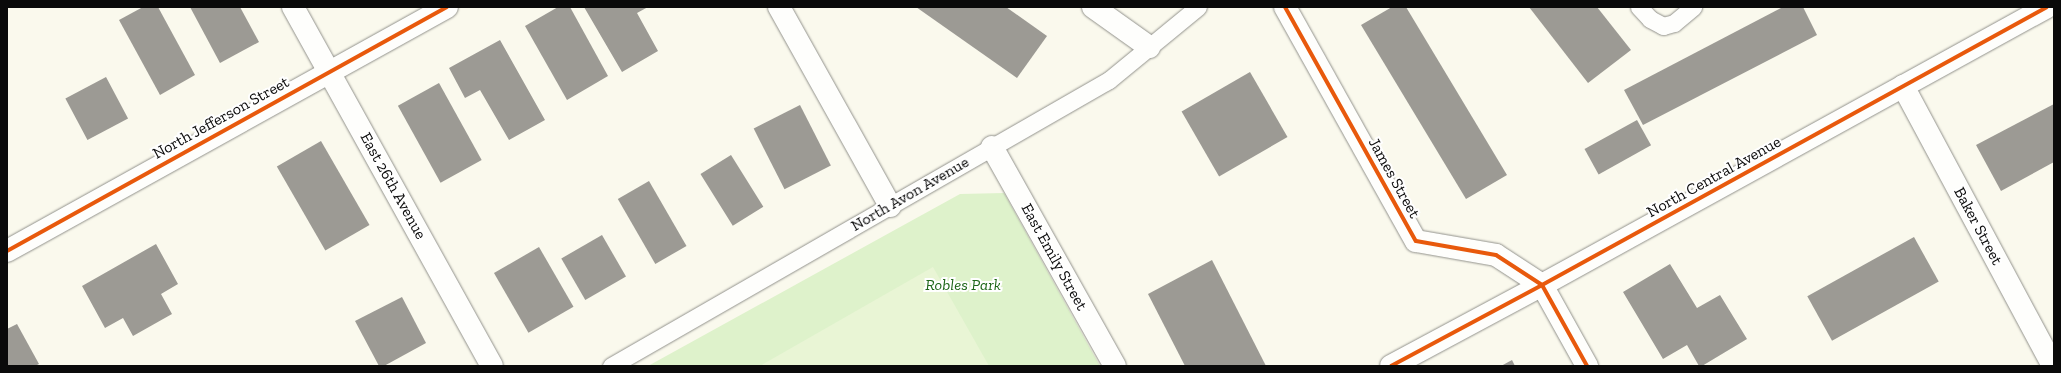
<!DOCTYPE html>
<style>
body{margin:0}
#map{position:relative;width:2061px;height:373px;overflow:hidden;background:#faf9ed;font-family:"Zilla Slab",serif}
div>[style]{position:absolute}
.green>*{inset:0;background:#def2cb}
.pitch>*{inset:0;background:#e9f5d5}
.building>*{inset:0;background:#9c9a94;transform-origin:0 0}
.roads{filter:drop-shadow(0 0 1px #92928c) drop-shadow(0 0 1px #92928c)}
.service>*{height:17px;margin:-8.5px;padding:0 8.5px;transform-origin:8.5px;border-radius:8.5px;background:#fefefc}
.minor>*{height:22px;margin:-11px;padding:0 11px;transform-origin:11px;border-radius:11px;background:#fefefc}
.cycleway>*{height:4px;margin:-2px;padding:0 2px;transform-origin:2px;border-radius:2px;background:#e8590c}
span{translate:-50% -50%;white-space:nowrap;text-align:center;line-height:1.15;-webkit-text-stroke:4px #fff;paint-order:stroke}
.street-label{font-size:16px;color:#0a0a0a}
.park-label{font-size:16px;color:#1d6617;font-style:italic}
.frame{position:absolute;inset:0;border:8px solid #0a0a0a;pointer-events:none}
</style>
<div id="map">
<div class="green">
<i style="clip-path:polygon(1004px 193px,1100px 366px,648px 366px,960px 194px)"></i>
</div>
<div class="pitch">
<i style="clip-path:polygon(933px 267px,989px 366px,760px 366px)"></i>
</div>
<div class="building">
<i style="clip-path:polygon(143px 7px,158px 7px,195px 75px,160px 95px,119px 20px)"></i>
<i style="clip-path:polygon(190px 7px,240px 7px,259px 42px,220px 63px)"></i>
<i style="clip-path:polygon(558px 7px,570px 7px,608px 76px,567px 100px,525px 26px)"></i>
<i style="clip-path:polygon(584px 7px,648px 7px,637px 13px,658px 51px,622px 72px)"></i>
<i style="clip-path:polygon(916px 7px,1006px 7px,1047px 36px,1017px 78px)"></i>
<i style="clip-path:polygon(1392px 7px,1406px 7px,1507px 175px,1466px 199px,1361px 25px)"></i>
<i style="clip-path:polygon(1529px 7px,1597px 7px,1631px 50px,1588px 83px)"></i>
<i style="clip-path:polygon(1783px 7px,1803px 7px,1817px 35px,1643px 125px,1624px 90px)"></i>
<i style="clip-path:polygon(500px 40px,545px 120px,509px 140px,480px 90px,465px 98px,449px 68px)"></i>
<i style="left:1250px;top:72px;width:75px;height:79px;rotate:60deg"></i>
<i style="left:106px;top:77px;width:47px;height:46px;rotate:62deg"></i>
<i style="left:439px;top:83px;width:88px;height:47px;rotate:61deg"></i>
<i style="clip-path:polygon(2054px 104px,2054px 162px,2001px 191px,1976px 145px)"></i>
<i style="left:800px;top:105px;width:68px;height:52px;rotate:63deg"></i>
<i style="left:1637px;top:120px;width:29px;height:60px;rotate:61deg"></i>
<i style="left:321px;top:141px;width:97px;height:51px;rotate:60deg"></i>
<i style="left:731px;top:155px;width:61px;height:36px;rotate:58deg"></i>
<i style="left:649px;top:181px;width:75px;height:36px;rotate:60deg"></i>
<i style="left:602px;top:235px;width:48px;height:47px;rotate:60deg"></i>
<i style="left:1914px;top:237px;width:51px;height:122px;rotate:61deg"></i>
<i style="clip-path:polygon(156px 244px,178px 284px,161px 294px,172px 314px,133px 336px,123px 318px,105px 328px,82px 286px)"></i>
<i style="left:539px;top:247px;width:69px;height:52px;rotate:60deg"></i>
<i style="clip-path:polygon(1212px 260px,1266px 366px,1185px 366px,1148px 294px)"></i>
<i style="clip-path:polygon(1670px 264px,1697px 308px,1720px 295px,1747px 339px,1702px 366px,1699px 366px,1687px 345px,1663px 359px,1623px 292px)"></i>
<i style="clip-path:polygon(402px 297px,426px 343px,384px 366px,379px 366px,355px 321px)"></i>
<i style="clip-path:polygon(17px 324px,39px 364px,35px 366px,7px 366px,7px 329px)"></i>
<i style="clip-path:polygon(1512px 360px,1515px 366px,1501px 366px)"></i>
</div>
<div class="roads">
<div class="service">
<i style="left:1639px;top:7px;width:16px;rotate:47deg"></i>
<i style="left:1650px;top:19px;width:15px;rotate:28deg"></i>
<i style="left:1663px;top:26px;width:11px;rotate:-15deg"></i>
<i style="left:1674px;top:23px;width:25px;rotate:-40deg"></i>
<i style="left:611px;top:366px;width:574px;rotate:-29.87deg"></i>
<i style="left:1109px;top:80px;width:115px;rotate:-39.4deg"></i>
</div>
<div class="minor">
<i style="left:293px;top:7px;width:410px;rotate:61deg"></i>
<i style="left:779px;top:7px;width:228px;rotate:60.8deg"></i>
<i style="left:1093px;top:7px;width:69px;rotate:35.5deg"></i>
<i style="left:1285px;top:7px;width:268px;rotate:60.8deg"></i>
<i style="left:1416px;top:241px;width:81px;rotate:9.9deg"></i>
<i style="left:1496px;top:255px;width:55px;rotate:33.1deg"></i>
<i style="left:1542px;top:285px;width:93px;rotate:60.9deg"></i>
<i style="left:1903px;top:86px;width:318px;rotate:61.8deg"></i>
<i style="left:992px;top:147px;width:251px;rotate:60.7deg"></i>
<i style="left:7px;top:251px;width:503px;rotate:-29.01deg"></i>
<i style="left:1391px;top:366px;width:171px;rotate:-28.2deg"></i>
<i style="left:1542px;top:285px;width:576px;rotate:-28.83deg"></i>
</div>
</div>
<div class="cycleway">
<i style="left:1285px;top:7px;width:268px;rotate:60.8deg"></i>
<i style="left:1416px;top:241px;width:81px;rotate:9.9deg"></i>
<i style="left:1496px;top:255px;width:55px;rotate:33.1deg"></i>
<i style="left:1542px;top:285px;width:93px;rotate:60.9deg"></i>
<i style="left:7px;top:251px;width:503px;rotate:-29.01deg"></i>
<i style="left:1391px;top:366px;width:171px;rotate:-28.2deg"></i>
<i style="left:1542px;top:285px;width:576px;rotate:-28.83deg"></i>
</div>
<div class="street-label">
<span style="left:221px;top:118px;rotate:-29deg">North Jefferson Street</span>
<span style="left:1714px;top:177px;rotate:-29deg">North Central Avenue</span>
<span style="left:1394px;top:178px;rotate:61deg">James Street</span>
<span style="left:393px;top:186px;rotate:61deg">East 26th Avenue</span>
<span style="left:910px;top:194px;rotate:-30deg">North Avon Avenue</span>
<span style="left:1978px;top:226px;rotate:62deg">Baker Street</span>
<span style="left:1054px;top:257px;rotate:61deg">East Emily Street</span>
</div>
<div class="park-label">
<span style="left:963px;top:285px">Robles Park</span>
</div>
<div class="frame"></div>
</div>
